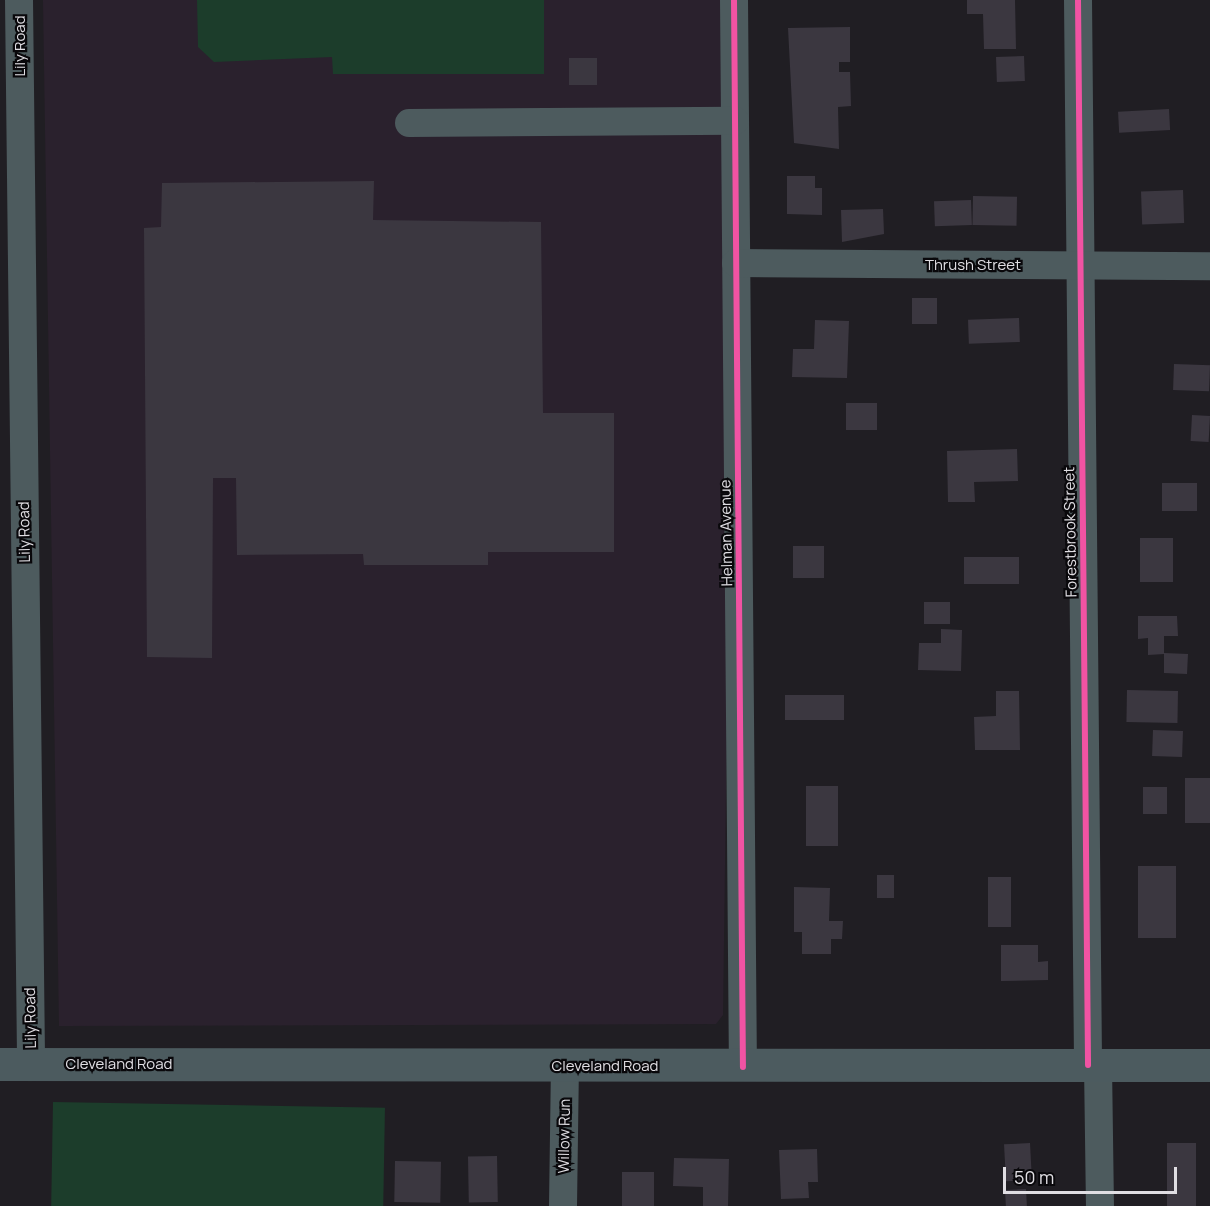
<!DOCTYPE html>
<style>
body{margin:0}
#map{position:relative;width:1210px;height:1206px;overflow:hidden;background:#201e23;font-family:Manrope,sans-serif}
div>[style]{position:absolute}
.education>*{inset:0;background:#2a212d}
.green>*{inset:0;background:#1c3d2b;transform-origin:0 0}
.building>*{inset:0;background:#3b3740;transform-origin:0 0}
.minor>*{height:28px;margin:-14px;padding:0 14px;transform-origin:14px;border-radius:14px;background:#4d5b5e}
.major>*{height:33px;margin:-16.5px;padding:0 16.5px;transform-origin:16.5px;border-radius:16.5px;background:#4c5b5f}
.cycleway>*{height:6px;margin:-3px;padding:0 3px;transform-origin:3px;border-radius:3px;background:#f153a3}
span{translate:-50% -50%;white-space:nowrap;text-align:center;line-height:1.15;-webkit-text-stroke:4.5px #09080b;paint-order:stroke}
.street-label{font-size:15px;color:#e0dee3}
.scale{position:absolute;left:1003px;top:1167px;width:174px;height:27px;box-sizing:border-box;border:3px solid #e0dee3;border-top:0;padding-left:8px;font-size:18px;line-height:21px;white-space:nowrap;color:#e0dee3;-webkit-text-stroke:4px #09080b;paint-order:stroke}
</style>
<div id="map">
<div class="education">
<i style="clip-path:polygon(43px 0,723px 0,729px 560px,723px 1015px,716px 1024px,59px 1026px)"></i>
</div>
<div class="green">
<i style="clip-path:polygon(197px 0,544px 0,544px 74px,333px 74px,332px 57px,214px 62px,198px 47px)"></i>
<i style="left:53px;top:1102px;width:332px;height:104px;rotate:1deg"></i>
</div>
<div class="building">
<i style="clip-path:polygon(967px 0,1015px 0,1016px 49px,984px 49px,983px 14px,967px 14px)"></i>
<i style="clip-path:polygon(850px 27px,850px 62px,839px 62px,839px 72px,850px 72px,851px 106px,838px 107px,839px 149px,794px 143px,788px 28px)"></i>
<i style="left:1024px;top:56px;width:25px;height:28px;rotate:88deg"></i>
<i style="left:569px;top:58px;width:28px;height:27px"></i>
<i style="left:1169px;top:109px;width:21px;height:51px;rotate:87deg"></i>
<i style="clip-path:polygon(787px 176px,815px 176px,815px 188px,822px 188px,822px 215px,787px 214px)"></i>
<i style="clip-path:polygon(374px 181px,373px 220px,541px 222px,543px 413px,614px 413px,614px 552px,488px 552px,488px 565px,364px 565px,363px 554px,237px 555px,236px 478px,213px 478px,212px 658px,147px 657px,144px 228px,161px 227px,162px 183px)"></i>
<i style="left:1183px;top:190px;width:33px;height:42px;rotate:88deg"></i>
<i style="left:973px;top:196px;width:44px;height:29px;rotate:1deg"></i>
<i style="left:971px;top:200px;width:25px;height:37px;rotate:88deg"></i>
<i style="clip-path:polygon(883px 209px,884px 234px,842px 242px,841px 210px)"></i>
<i style="left:912px;top:298px;width:25px;height:26px"></i>
<i style="left:1019px;top:318px;width:24px;height:51px;rotate:88deg"></i>
<i style="clip-path:polygon(815px 320px,849px 321px,847px 378px,792px 377px,793px 349px,814px 349px)"></i>
<i style="left:1174px;top:364px;width:36px;height:26px;rotate:2deg"></i>
<i style="left:846px;top:403px;width:31px;height:27px"></i>
<i style="left:1192px;top:415px;width:18px;height:26px;rotate:3deg"></i>
<i style="clip-path:polygon(1017px 449px,1018px 481px,974px 482px,975px 502px,948px 502px,947px 451px)"></i>
<i style="left:1162px;top:483px;width:35px;height:28px"></i>
<i style="left:1140px;top:538px;width:33px;height:44px"></i>
<i style="left:824px;top:546px;width:32px;height:31px;rotate:90deg"></i>
<i style="left:964px;top:557px;width:55px;height:27px"></i>
<i style="left:924px;top:602px;width:26px;height:22px"></i>
<i style="clip-path:polygon(1138px 616px,1177px 616px,1178px 636px,1164px 636px,1164px 653px,1188px 654px,1187px 674px,1164px 673px,1164px 654px,1148px 655px,1148px 638px,1138px 639px)"></i>
<i style="clip-path:polygon(941px 629px,962px 630px,961px 671px,918px 670px,919px 643px,941px 643px)"></i>
<i style="left:1127px;top:690px;width:51px;height:32px;rotate:1deg"></i>
<i style="clip-path:polygon(996px 691px,1019px 691px,1020px 750px,975px 750px,974px 717px,996px 716px)"></i>
<i style="left:785px;top:695px;width:59px;height:25px"></i>
<i style="left:1153px;top:730px;width:30px;height:26px;rotate:2deg"></i>
<i style="left:1210px;top:778px;width:45px;height:25px;rotate:90deg"></i>
<i style="left:806px;top:786px;width:32px;height:60px"></i>
<i style="left:1143px;top:787px;width:24px;height:27px"></i>
<i style="left:1138px;top:866px;width:38px;height:72px"></i>
<i style="left:877px;top:875px;width:17px;height:23px"></i>
<i style="left:988px;top:877px;width:23px;height:50px"></i>
<i style="clip-path:polygon(794px 887px,830px 888px,829px 921px,843px 921px,842px 939px,831px 939px,831px 954px,802px 954px,802px 932px,794px 932px)"></i>
<i style="clip-path:polygon(1001px 945px,1038px 945px,1038px 962px,1048px 961px,1048px 980px,1001px 981px)"></i>
<i style="left:1030px;top:1143px;width:37px;height:26px;rotate:87deg"></i>
<i style="left:1167px;top:1143px;width:29px;height:63px"></i>
<i style="clip-path:polygon(817px 1149px,818px 1182px,808px 1182px,809px 1198px,781px 1199px,779px 1150px)"></i>
<i style="left:497px;top:1156px;width:46px;height:29px;rotate:89deg"></i>
<i style="clip-path:polygon(674px 1158px,729px 1159px,728px 1206px,703px 1206px,703px 1187px,673px 1186px)"></i>
<i style="left:395px;top:1161px;width:46px;height:41px;rotate:1deg"></i>
<i style="left:622px;top:1172px;width:32px;height:34px"></i>
<i style="left:1026px;top:1189px;width:17px;height:21px;rotate:87deg"></i>
</div>
<div class="minor">
<i style="left:19px;top:0;width:1064px;rotate:89.35deg"></i>
<i style="left:734px;top:0;width:1067px;rotate:89.52deg"></i>
<i style="left:1078px;top:0;width:1065px;rotate:89.46deg"></i>
<i style="left:409px;top:123px;width:326px;rotate:-0.4deg"></i>
<i style="left:736px;top:263px;width:474px;rotate:0.4deg"></i>
<i style="left:1098px;top:1065px;width:141px;rotate:89.2deg"></i>
<i style="left:563px;top:1206px;width:140px;rotate:-89.2deg"></i>
</div>
<div class="major">
<i style="left:0;top:1064px;width:1210px;rotate:0.05deg"></i>
</div>
<div class="cycleway">
<i style="left:734px;top:0;width:1067px;rotate:89.52deg"></i>
<i style="left:1078px;top:0;width:1065px;rotate:89.46deg"></i>
</div>
<div class="street-label">
<span style="left:20px;top:46px;rotate:-90deg">Lily Road</span>
<span style="left:973px;top:265px">Thrush Street</span>
<span style="left:24px;top:532px;rotate:-91deg">Lily Road</span>
<span style="left:1070px;top:532px;rotate:-91deg">Forestbrook Street</span>
<span style="left:726px;top:533px;rotate:-91deg">Helman Avenue</span>
<span style="left:30px;top:1018px;rotate:-91deg">Lily Road</span>
<span style="left:119px;top:1064px">Cleveland Road</span>
<span style="left:605px;top:1066px">Cleveland Road</span>
<span style="left:564px;top:1136px;rotate:-89deg">Willow Run</span>
</div>
<div class="scale">50 m</div>
</div>
